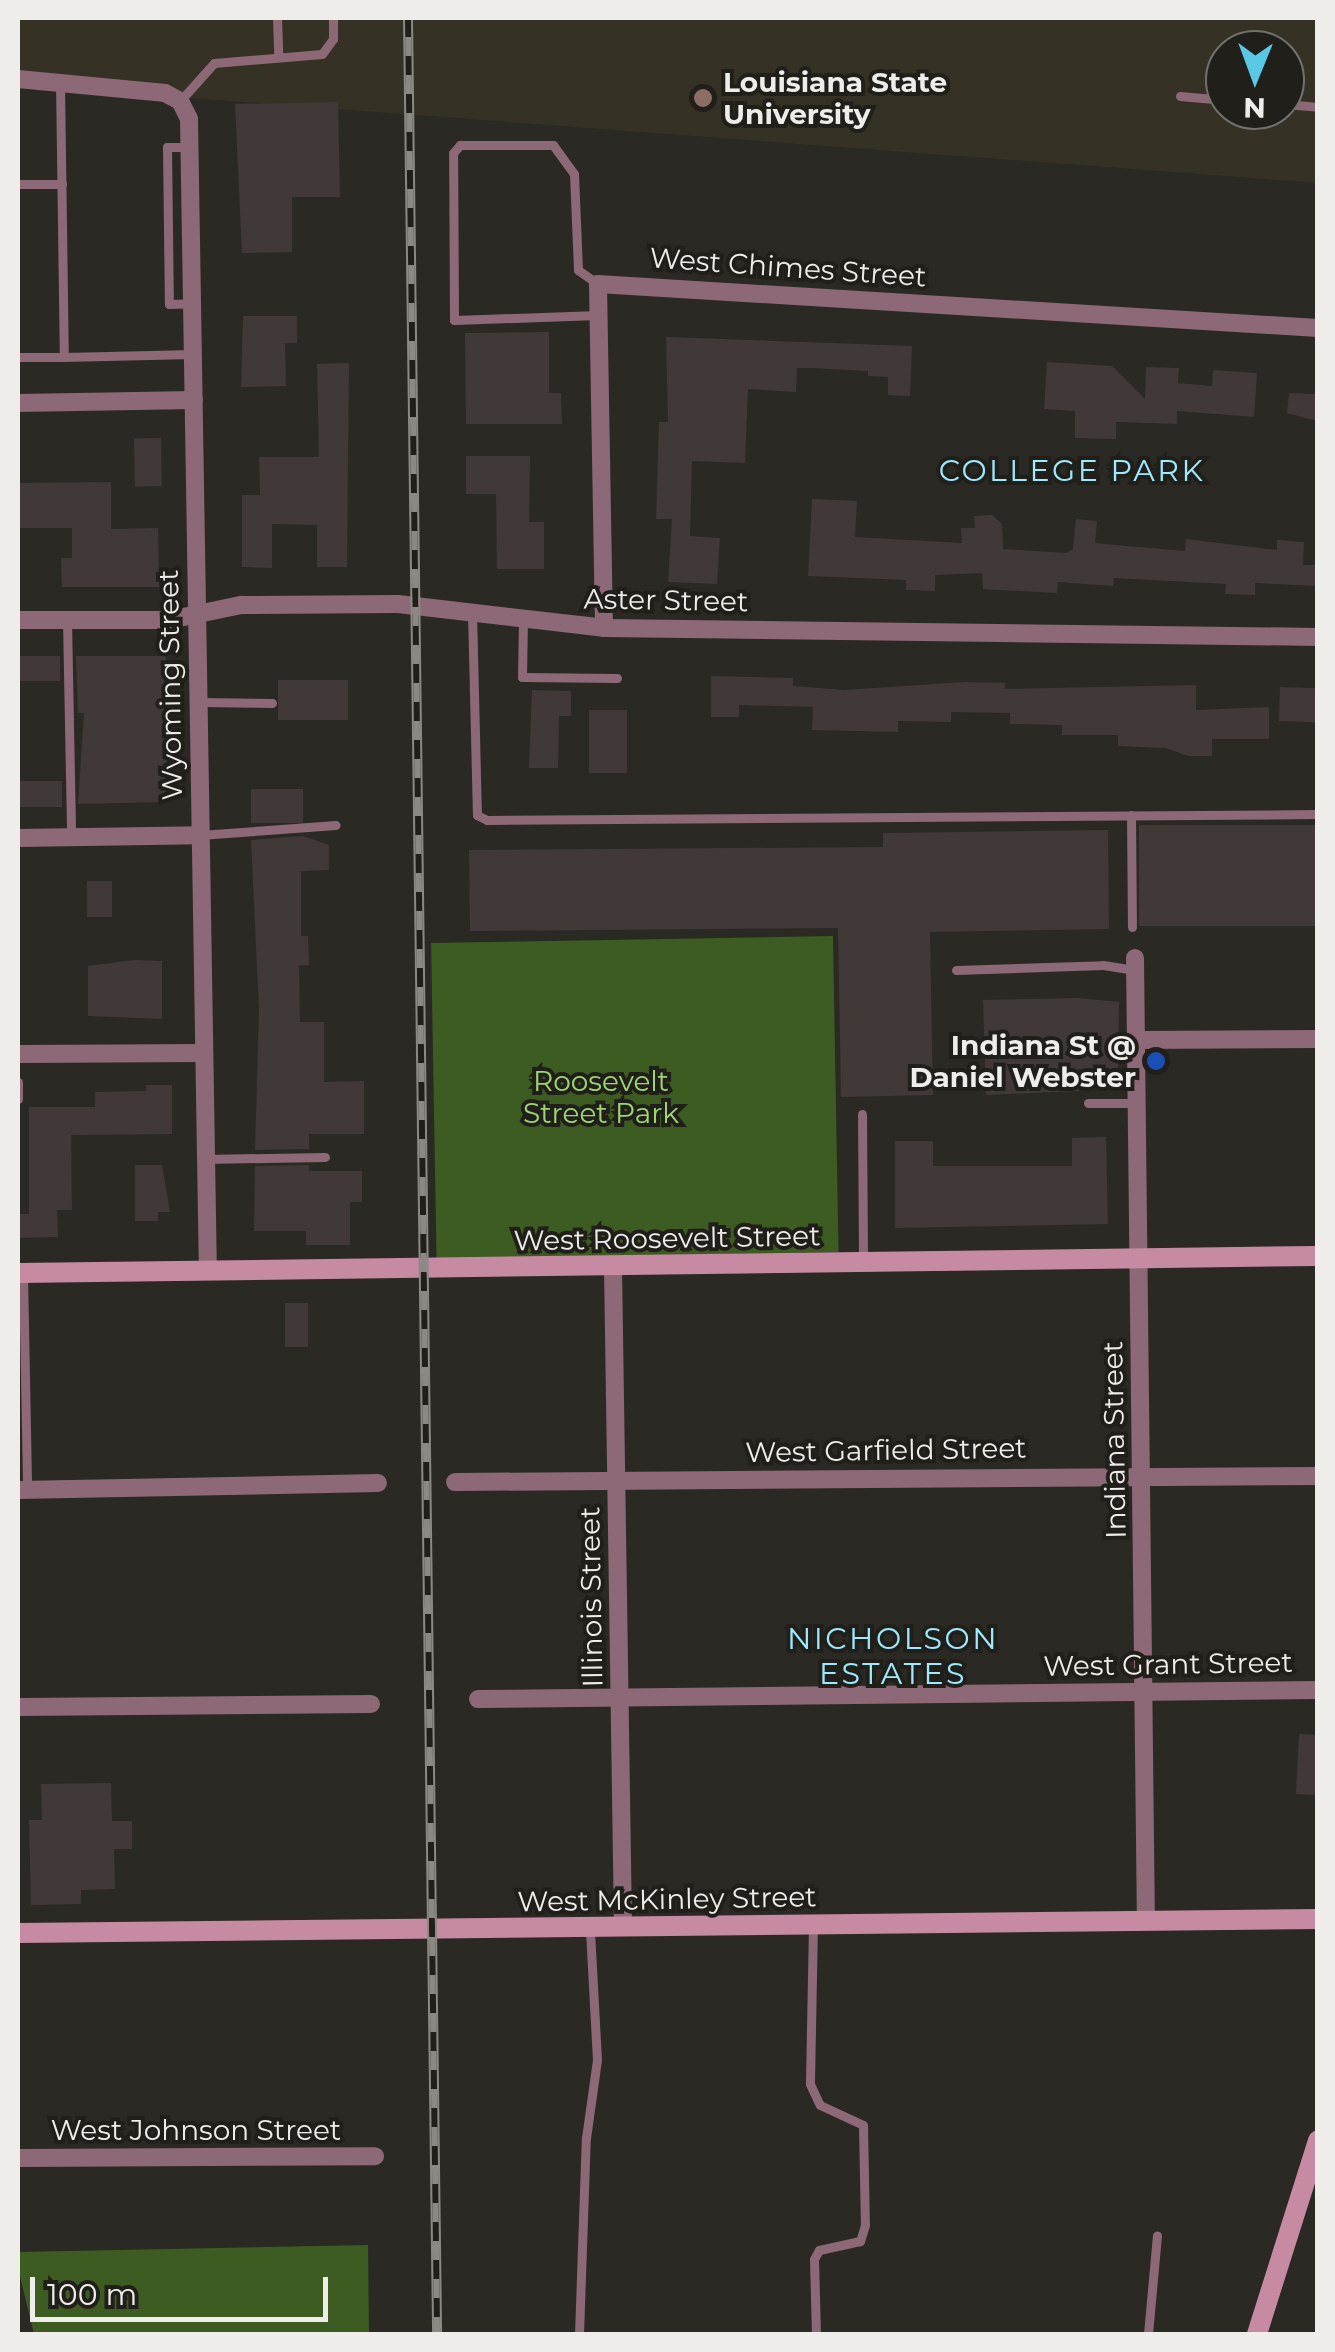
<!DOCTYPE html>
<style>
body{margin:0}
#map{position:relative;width:1335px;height:2352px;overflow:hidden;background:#2b2923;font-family:Montserrat,sans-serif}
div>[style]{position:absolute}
.built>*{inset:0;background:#353125}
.green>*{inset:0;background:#3d5c22;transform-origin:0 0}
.building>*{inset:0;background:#413937;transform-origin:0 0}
.lane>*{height:9px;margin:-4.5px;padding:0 4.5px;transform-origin:4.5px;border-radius:4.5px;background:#8d6876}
.street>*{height:18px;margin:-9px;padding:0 9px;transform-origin:9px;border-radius:9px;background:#8d6876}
.secondary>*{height:20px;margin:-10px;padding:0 10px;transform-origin:10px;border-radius:10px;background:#c68ba2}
.rail>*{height:10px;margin-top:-5px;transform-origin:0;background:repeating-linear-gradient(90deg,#211f1a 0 19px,#8b8984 0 38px);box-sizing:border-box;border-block:2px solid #8b8984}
.dots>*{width:28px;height:28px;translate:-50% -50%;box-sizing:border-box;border:5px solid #211f1a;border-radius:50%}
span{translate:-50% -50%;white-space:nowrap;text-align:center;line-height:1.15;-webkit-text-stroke:8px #211f1a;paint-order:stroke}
.poi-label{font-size:28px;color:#eeede9;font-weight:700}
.left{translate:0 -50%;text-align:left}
.right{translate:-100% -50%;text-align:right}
.street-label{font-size:28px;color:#eeede9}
.park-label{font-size:28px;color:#9dd670}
.neighbourhood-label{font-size:30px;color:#9de9fe;letter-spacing:2.5px}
.frame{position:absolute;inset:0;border:20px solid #eeede9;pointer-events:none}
.north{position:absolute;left:1205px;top:30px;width:100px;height:100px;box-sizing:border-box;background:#211f1a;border:2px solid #73716d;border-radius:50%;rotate:181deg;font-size:28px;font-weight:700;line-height:40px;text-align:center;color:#eeede9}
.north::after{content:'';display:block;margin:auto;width:35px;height:45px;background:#59c8e5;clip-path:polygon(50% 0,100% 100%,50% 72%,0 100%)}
.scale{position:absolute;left:30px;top:2277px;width:298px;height:45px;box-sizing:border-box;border:5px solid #eeede9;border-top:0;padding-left:12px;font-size:30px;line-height:35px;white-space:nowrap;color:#eeede9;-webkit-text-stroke:8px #211f1a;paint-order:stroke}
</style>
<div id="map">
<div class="built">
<i style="clip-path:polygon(evenodd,18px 18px,1317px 18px,1317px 183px,18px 85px,18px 18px,1225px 50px,1285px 50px,1285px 110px,1225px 110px,1225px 50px)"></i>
</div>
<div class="green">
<i style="left:833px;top:936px;width:316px;height:402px;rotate:89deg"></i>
<i style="clip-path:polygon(368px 2245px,369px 2334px,34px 2334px,18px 2268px,18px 2252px)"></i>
</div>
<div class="building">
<i style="clip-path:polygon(338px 102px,340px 197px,292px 197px,292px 252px,242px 253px,235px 104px)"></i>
<i style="clip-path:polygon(243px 316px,297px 316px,297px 343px,285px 343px,286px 386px,241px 387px)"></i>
<i style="clip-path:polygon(549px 332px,549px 393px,561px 393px,562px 424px,466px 424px,465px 333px)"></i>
<i style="clip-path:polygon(666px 337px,912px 346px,910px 396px,888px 395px,888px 377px,868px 376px,868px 371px,812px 368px,797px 368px,796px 392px,748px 389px,745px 463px,692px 461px,690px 536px,720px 538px,717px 584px,668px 582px,672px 519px,656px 519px,659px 422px,668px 422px)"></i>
<i style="clip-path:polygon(1047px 362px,1112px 366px,1145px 399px,1146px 367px,1179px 368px,1178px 383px,1212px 386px,1213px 370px,1257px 373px,1254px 417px,1177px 411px,1177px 424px,1116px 422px,1116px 439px,1075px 438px,1075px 411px,1044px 409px)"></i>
<i style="clip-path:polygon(349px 363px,347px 567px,317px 567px,317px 525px,272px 524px,272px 568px,242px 567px,242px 495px,260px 495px,259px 457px,319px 457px,317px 364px)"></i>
<i style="clip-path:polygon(1289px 393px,1318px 394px,1318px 421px,1287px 413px)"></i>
<i style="left:161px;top:438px;width:48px;height:27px;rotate:89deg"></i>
<i style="clip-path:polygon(466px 456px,530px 456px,529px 522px,544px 522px,544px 569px,497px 569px,496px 494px,466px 494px)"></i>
<i style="clip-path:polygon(111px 482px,111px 529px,158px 528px,159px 587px,62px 587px,61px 558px,72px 558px,72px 528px,18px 528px,18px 483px)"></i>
<i style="clip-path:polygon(812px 499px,857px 501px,855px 537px,962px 543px,961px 528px,975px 528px,974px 516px,992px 515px,1002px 524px,1003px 549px,1066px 553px,1073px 549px,1076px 519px,1097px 521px,1095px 543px,1116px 545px,1185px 551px,1186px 539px,1277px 550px,1277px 540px,1304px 542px,1303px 565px,1318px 565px,1318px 586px,1255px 583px,1255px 595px,1225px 594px,1226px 584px,1114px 578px,1113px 586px,1058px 582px,1057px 593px,983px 589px,982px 573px,935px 575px,935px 591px,906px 590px,906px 580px,808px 576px)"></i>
<i style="left:18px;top:656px;width:42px;height:25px"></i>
<i style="clip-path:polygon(76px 656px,166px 656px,167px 802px,78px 804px,84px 713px,78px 713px)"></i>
<i style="clip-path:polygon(711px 676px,793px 678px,793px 686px,844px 690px,965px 682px,1005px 683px,1005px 689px,1196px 685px,1196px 710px,1269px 707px,1269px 739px,1212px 739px,1212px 756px,1189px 756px,1165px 748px,1118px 746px,1118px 735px,1062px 735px,1062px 725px,1010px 724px,1010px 713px,951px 712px,951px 722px,898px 721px,898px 732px,812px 730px,813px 707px,739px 705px,739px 717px,711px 717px)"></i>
<i style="left:278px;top:680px;width:70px;height:40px"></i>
<i style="left:1280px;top:687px;width:38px;height:34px;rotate:2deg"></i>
<i style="clip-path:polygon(532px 690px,571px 691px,571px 716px,559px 716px,558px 768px,529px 768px)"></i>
<i style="left:589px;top:710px;width:38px;height:63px"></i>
<i style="left:62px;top:781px;width:26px;height:44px;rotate:90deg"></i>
<i style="left:251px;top:789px;width:52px;height:34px"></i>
<i style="left:1318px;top:825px;width:101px;height:179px;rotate:90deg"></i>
<i style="clip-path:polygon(1108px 830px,1109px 929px,930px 932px,933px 1095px,841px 1097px,838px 928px,470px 931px,469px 850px,883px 847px,883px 833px)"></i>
<i style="clip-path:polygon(303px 836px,329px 845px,329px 870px,301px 871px,301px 936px,308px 936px,309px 965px,299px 965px,300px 1022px,324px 1022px,324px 1082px,364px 1081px,364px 1134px,309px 1134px,309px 1149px,255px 1150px,259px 1009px,251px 840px)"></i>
<i style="left:87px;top:881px;width:25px;height:36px"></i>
<i style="clip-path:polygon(134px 960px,162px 961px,162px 1019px,88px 1016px,88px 966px)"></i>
<i style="clip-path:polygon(1078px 998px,1119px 1002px,1118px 1070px,1078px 1069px,1079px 1091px,986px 1095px,983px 1000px)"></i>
<i style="clip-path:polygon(146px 1085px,172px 1085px,172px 1134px,71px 1135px,72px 1210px,57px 1210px,58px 1237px,18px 1238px,18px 1214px,29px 1214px,29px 1107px,95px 1107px,95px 1092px,146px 1091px)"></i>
<i style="clip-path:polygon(1106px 1137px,1108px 1224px,895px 1228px,895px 1141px,933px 1141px,933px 1166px,1072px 1166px,1072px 1138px)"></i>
<i style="clip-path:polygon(135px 1165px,162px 1165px,170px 1212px,158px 1212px,158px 1221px,135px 1221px)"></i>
<i style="clip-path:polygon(309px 1165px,309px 1171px,362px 1171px,362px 1202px,350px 1202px,350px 1245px,306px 1245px,306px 1231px,254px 1231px,255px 1166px)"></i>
<i style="left:285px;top:1303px;width:23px;height:44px"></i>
<i style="left:1299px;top:1734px;width:19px;height:60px;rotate:3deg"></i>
<i style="clip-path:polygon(111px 1783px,112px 1821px,132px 1821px,132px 1849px,114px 1849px,115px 1889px,81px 1890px,81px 1904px,31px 1905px,29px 1820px,42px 1820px,41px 1784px)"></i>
</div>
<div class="lane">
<i style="left:277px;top:18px;width:37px;rotate:88deg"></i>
<i style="left:60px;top:82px;width:275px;rotate:89.2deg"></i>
<i style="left:64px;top:357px;width:129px;rotate:-1.3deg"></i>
<i style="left:1180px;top:96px;width:45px;rotate:5.1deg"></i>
<i style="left:180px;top:101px;width:51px;rotate:-48.2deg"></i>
<i style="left:214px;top:63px;width:108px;rotate:-4.8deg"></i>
<i style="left:322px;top:54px;width:19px;rotate:-54deg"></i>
<i style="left:333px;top:39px;width:21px;rotate:-90deg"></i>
<i style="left:1285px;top:104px;width:33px;rotate:5deg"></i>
<i style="left:188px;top:147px;width:21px;rotate:180deg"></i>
<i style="left:167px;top:147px;width:157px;rotate:89.3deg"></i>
<i style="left:169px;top:304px;width:24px;rotate:-2deg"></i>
<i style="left:18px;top:184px;width:44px"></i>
<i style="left:598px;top:315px;width:144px;rotate:178deg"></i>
<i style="left:454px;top:320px;width:167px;rotate:-90.3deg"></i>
<i style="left:453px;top:153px;width:11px;rotate:-49deg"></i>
<i style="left:460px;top:145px;width:93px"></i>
<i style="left:553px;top:145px;width:36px;rotate:54deg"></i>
<i style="left:574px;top:174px;width:96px;rotate:87.6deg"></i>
<i style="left:578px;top:270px;width:24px;rotate:35deg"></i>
<i style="left:18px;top:357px;width:46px"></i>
<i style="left:472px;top:612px;width:203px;rotate:88.6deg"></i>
<i style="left:477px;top:815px;width:11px;rotate:27deg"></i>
<i style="left:487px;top:820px;width:831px;rotate:-0.41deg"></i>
<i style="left:67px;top:620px;width:217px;rotate:88.9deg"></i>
<i style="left:523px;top:620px;width:57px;rotate:91deg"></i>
<i style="left:522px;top:677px;width:95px;rotate:0.6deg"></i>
<i style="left:200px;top:702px;width:72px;rotate:0.8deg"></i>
<i style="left:1131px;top:815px;width:112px;rotate:89.5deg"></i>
<i style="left:200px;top:835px;width:136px;rotate:-4.2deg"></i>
<i style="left:956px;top:970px;width:147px;rotate:-1.9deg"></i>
<i style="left:1103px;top:965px;width:32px;rotate:9deg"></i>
<i style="left:18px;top:1082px;width:17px;rotate:90deg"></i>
<i style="left:1088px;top:1103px;width:49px"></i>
<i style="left:862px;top:1114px;width:146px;rotate:89.6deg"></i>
<i style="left:205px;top:1159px;width:120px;rotate:-1deg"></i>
<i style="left:23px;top:1273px;width:217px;rotate:88.9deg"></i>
<i style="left:813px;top:1925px;width:159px;rotate:91.1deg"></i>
<i style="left:810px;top:2084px;width:23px;rotate:65deg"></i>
<i style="left:820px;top:2105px;width:47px;rotate:24.9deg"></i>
<i style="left:863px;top:2125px;width:100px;rotate:88.9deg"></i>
<i style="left:865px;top:2225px;width:17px;rotate:107deg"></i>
<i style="left:860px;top:2241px;width:42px;rotate:167.6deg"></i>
<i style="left:819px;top:2250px;width:10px;rotate:119deg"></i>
<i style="left:814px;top:2259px;width:75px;rotate:88.5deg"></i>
<i style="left:579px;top:2334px;width:196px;rotate:-88deg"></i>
<i style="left:586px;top:2138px;width:79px;rotate:-82deg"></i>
<i style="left:597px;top:2060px;width:131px;rotate:-93.1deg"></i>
<i style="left:1148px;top:2334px;width:99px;rotate:-84.8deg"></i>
</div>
<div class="street">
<i style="left:18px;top:79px;width:148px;rotate:5.4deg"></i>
<i style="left:165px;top:93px;width:17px;rotate:28deg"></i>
<i style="left:180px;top:101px;width:20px;rotate:63deg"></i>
<i style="left:189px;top:119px;width:1152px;rotate:89.06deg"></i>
<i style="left:18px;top:403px;width:176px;rotate:-1deg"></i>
<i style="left:18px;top:620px;width:151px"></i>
<i style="left:169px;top:620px;width:74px;rotate:-11.8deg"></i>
<i style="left:241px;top:605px;width:157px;rotate:-0.4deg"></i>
<i style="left:398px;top:604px;width:207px;rotate:6.6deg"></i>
<i style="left:604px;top:628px;width:714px;rotate:0.72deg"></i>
<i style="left:604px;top:628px;width:344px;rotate:-91deg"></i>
<i style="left:598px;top:284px;width:721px;rotate:3.5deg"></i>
<i style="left:18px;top:838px;width:182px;rotate:-0.9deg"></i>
<i style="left:1135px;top:958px;width:963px;rotate:89.35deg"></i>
<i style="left:1136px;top:1040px;width:182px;rotate:-0.3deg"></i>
<i style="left:18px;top:1054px;width:185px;rotate:-0.3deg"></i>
<i style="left:613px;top:1267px;width:659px;rotate:89.13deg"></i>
<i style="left:455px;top:1482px;width:863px;rotate:-0.4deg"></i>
<i style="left:18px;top:1490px;width:360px;rotate:-1.1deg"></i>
<i style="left:478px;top:1699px;width:840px;rotate:-0.61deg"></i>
<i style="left:18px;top:1707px;width:353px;rotate:-0.5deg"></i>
<i style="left:18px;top:2158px;width:357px;rotate:-0.3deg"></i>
</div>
<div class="secondary">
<i style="left:18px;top:1273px;width:1300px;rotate:-0.75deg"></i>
<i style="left:18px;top:1933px;width:1300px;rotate:-0.62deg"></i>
<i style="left:1257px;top:2334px;width:203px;rotate:-72.5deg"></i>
</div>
<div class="rail">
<i style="left:408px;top:18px;width:2316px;rotate:89.28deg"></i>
</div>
<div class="dots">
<i style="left:703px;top:98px;background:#8d6e63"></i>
<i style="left:1156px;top:1061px;background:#1a4fb4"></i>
</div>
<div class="poi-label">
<span class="left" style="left:723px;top:98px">Louisiana State<br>University</span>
<span class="right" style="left:1136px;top:1061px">Indiana St @<br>Daniel Webster</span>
</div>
<div class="street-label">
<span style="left:788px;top:267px;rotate:4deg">West Chimes Street</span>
<span style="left:666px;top:600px;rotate:1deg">Aster Street</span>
<span style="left:170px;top:685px;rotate:-91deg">Wyoming Street</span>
<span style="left:667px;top:1238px;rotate:-1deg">West Roosevelt Street</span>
<span style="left:1114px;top:1440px;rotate:-91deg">Indiana Street</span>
<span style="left:886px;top:1450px;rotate:-1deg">West Garfield Street</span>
<span style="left:591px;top:1597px;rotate:-91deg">Illinois Street</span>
<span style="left:1168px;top:1664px;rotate:-1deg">West Grant Street</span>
<span style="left:667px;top:1899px;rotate:-1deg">West McKinley Street</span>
<span style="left:196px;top:2130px">West Johnson Street</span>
</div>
<div class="park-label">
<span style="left:601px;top:1097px">Roosevelt<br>Street Park</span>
</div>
<div class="neighbourhood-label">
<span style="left:1072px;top:471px">COLLEGE PARK</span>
<span style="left:893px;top:1656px">NICHOLSON<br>ESTATES</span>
</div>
<div class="frame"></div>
<div class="north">N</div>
<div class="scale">100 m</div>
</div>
